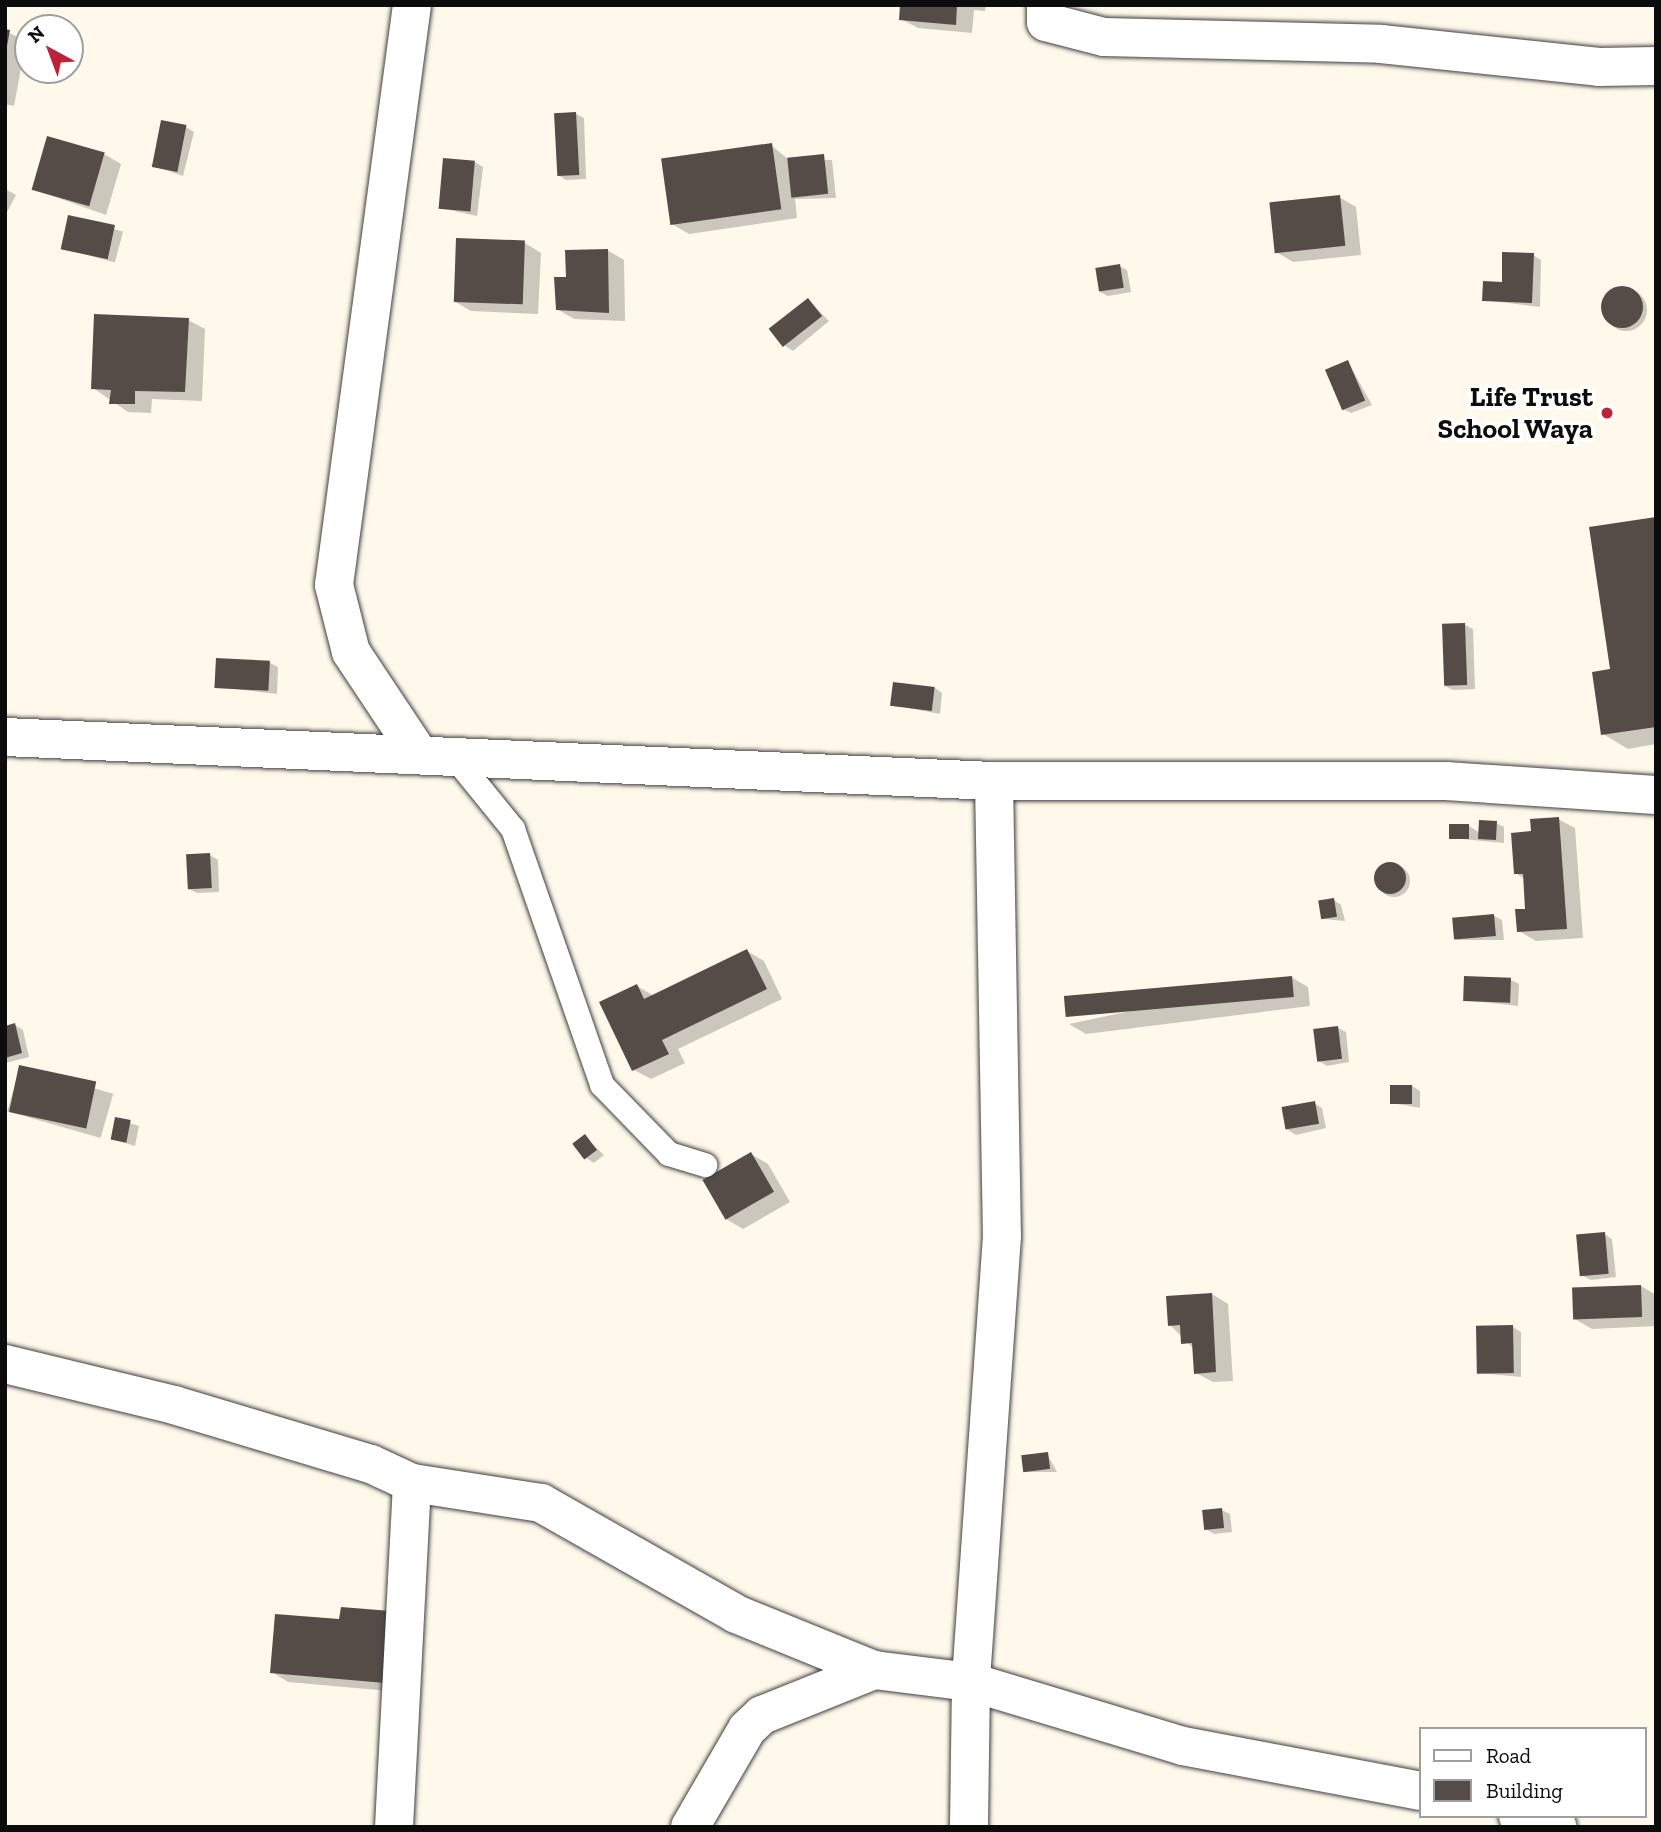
<!DOCTYPE html>
<style>
body{margin:0}
#map{position:relative;width:1661px;height:1832px;overflow:hidden;background:#fff9eb;font-family:"Zilla Slab",serif}
div>[style]{position:absolute}
.shadow>*{inset:0;background:#0003;transform-origin:0 0}
.round{border-radius:50%}
.building>*{inset:0;background:#554c48;transform-origin:0 0}
.roads{filter:drop-shadow(0 0 2px #3f3f3f) drop-shadow(0 0 2px #3f3f3f)}
.lane>*{height:24px;margin:-12px;padding:0 12px;transform-origin:12px;border-radius:12px;background:#fff}
.street>*{height:38px;margin:-19px;padding:0 19px;transform-origin:19px;border-radius:19px;background:#fff}
.dots>*{width:19px;height:19px;translate:-50% -50%;box-sizing:border-box;border:4px solid #fff;border-radius:50%}
span{translate:-50% -50%;white-space:nowrap;text-align:center;line-height:1.15;-webkit-text-stroke:7px #fff;paint-order:stroke}
.poi-label{font-size:28px;color:#0c0c0c;font-weight:700}
.right{translate:-100% -50%;text-align:right}
.frame{position:absolute;inset:0;border:7px solid #0c0c0c;pointer-events:none}
.legend{position:absolute;left:1419px;top:1727px;width:228px;height:91px;box-sizing:border-box;background:#fff;border:2px solid #9e9e9e;margin:0;padding:9px 12px;list-style:none;font-size:21px;color:#0c0c0c}
.legend li{display:flex;align-items:center;gap:14px;height:35px}
.legend b{width:35px;border:2px solid #9e9e9e}
.north{position:absolute;left:14px;top:14px;width:70px;height:70px;box-sizing:border-box;background:#fff;border:2px solid #9e9e9e;border-radius:50%;rotate:319deg;font-size:19px;font-weight:700;line-height:28px;text-align:center;color:#0c0c0c}
.north::after{content:'';display:block;margin:auto;width:24px;height:32px;background:#bd2338;clip-path:polygon(50% 0,100% 100%,50% 72%,0 100%)}
</style>
<div id="map">
<div class="shadow">
<i style="clip-path:polygon(902px 5px,986px 5px,985px 11px,974px 10px,972px 33px,918px 28px,901px 19px)"></i>
<i style="clip-path:polygon(5px 31px,26px 41px,14px 106px,5px 104px)"></i>
<i style="clip-path:polygon(576px 114px,584px 118px,586px 179px,566px 180px,558px 175px)"></i>
<i style="clip-path:polygon(186px 127px,194px 132px,183px 176px,151px 165px)"></i>
<i style="clip-path:polygon(771px 145px,789px 160px,832px 160px,836px 198px,795px 199px,797px 218px,689px 234px,672px 224px)"></i>
<i style="clip-path:polygon(104px 154px,121px 164px,106px 215px,33px 189px)"></i>
<i style="clip-path:polygon(475px 162px,483px 167px,477px 216px,440px 208px)"></i>
<i style="clip-path:polygon(5px 189px,16px 195px,5px 216px)"></i>
<i style="clip-path:polygon(1339px 197px,1356px 207px,1361px 255px,1293px 262px,1276px 252px)"></i>
<i style="left:69px;top:217px;width:56px;height:32px;rotate:15deg"></i>
<i style="clip-path:polygon(525px 243px,541px 253px,538px 314px,471px 311px,454px 301px)"></i>
<i style="clip-path:polygon(607px 250px,624px 260px,625px 321px,574px 319px,557px 309px,568px 279px)"></i>
<i style="clip-path:polygon(1533px 255px,1541px 260px,1540px 307px,1483px 300px)"></i>
<i style="clip-path:polygon(1119px 266px,1127px 270px,1131px 292px,1108px 296px,1100px 292px)"></i>
<i class="round" style="left:1605px;top:289px;width:42px;height:42px"></i>
<i style="clip-path:polygon(808px 300px,829px 321px,793px 351px,785px 346px)"></i>
<i style="clip-path:polygon(188px 320px,205px 329px,202px 401px,152px 399px,151px 413px,128px 412px,93px 388px)"></i>
<i style="clip-path:polygon(1348px 362px,1372px 405px,1351px 413px,1343px 409px)"></i>
<i style="clip-path:polygon(1656px 518px,1656px 744px,1628px 749px,1603px 734px,1612px 670px)"></i>
<i style="clip-path:polygon(1465px 625px,1473px 629px,1475px 689px,1453px 690px,1445px 686px)"></i>
<i style="clip-path:polygon(270px 663px,278px 667px,277px 694px,216px 687px)"></i>
<i style="clip-path:polygon(935px 688px,942px 693px,940px 714px,893px 705px)"></i>
<i style="clip-path:polygon(1558px 819px,1575px 828px,1583px 938px,1536px 941px,1519px 931px,1527px 910px,1525px 879px,1515px 873px,1533px 833px)"></i>
<i style="clip-path:polygon(1496px 823px,1504px 827px,1504px 843px,1451px 838px,1469px 826px,1480px 833px)"></i>
<i style="clip-path:polygon(210px 855px,218px 860px,219px 892px,197px 893px,189px 889px)"></i>
<i class="round" style="left:1378px;top:865px;width:32px;height:32px"></i>
<i style="clip-path:polygon(1334px 900px,1341px 905px,1345px 921px,1323px 919px)"></i>
<i style="clip-path:polygon(1494px 916px,1502px 920px,1504px 940px,1456px 940px)"></i>
<i style="clip-path:polygon(747px 951px,764px 961px,782px 999px,678px 1049px,685px 1063px,651px 1079px,634px 1070px,637px 986px,654px 996px)"></i>
<i style="clip-path:polygon(1291px 977px,1308px 987px,1310px 1006px,1086px 1034px,1069px 1024px)"></i>
<i style="clip-path:polygon(1511px 980px,1519px 984px,1518px 1006px,1465px 1000px)"></i>
<i style="clip-path:polygon(15px 1025px,23px 1030px,29px 1057px,5px 1063px,5px 1027px)"></i>
<i style="clip-path:polygon(1338px 1028px,1346px 1032px,1349px 1062px,1327px 1066px,1319px 1061px)"></i>
<i style="left:20px;top:1067px;width:97px;height:46px;rotate:16deg"></i>
<i style="clip-path:polygon(1412px 1086px,1420px 1091px,1420px 1108px,1392px 1103px)"></i>
<i style="clip-path:polygon(1314px 1103px,1322px 1108px,1326px 1128px,1296px 1135px,1288px 1130px)"></i>
<i style="clip-path:polygon(116px 1119px,139px 1126px,135px 1146px,112px 1139px)"></i>
<i style="clip-path:polygon(585px 1137px,604px 1155px,594px 1163px,586px 1158px)"></i>
<i style="clip-path:polygon(751px 1154px,768px 1164px,790px 1202px,743px 1229px,726px 1219px)"></i>
<i style="clip-path:polygon(1604px 1234px,1612px 1239px,1616px 1277px,1591px 1280px,1583px 1276px)"></i>
<i style="clip-path:polygon(1641px 1286px,1656px 1295px,1656px 1326px,1592px 1329px,1575px 1319px)"></i>
<i style="clip-path:polygon(1212px 1294px,1228px 1304px,1233px 1381px,1213px 1382px,1196px 1373px,1194px 1349px,1170px 1325px)"></i>
<i style="clip-path:polygon(1513px 1327px,1521px 1332px,1521px 1377px,1479px 1373px)"></i>
<i style="clip-path:polygon(1047px 1454px,1057px 1472px,1025px 1472px)"></i>
<i style="clip-path:polygon(1222px 1510px,1230px 1514px,1232px 1532px,1214px 1534px,1206px 1529px)"></i>
<i style="clip-path:polygon(277px 1615px,401px 1692px,288px 1682px,272px 1672px)"></i>
</div>
<div class="building">
<i style="clip-path:polygon(900px 5px,957px 5px,956px 25px,899px 20px)"></i>
<i style="clip-path:polygon(5px 29px,10px 30px,7px 46px,5px 46px)"></i>
<i style="left:576px;top:112px;width:63px;height:22px;rotate:87deg"></i>
<i style="left:161px;top:120px;width:26px;height:48px;rotate:11deg"></i>
<i style="left:47px;top:136px;width:60px;height:56px;rotate:16deg"></i>
<i style="left:772px;top:143px;width:67px;height:112px;rotate:82deg"></i>
<i style="left:824px;top:154px;width:40px;height:37px;rotate:84deg"></i>
<i style="left:443px;top:158px;width:32px;height:51px;rotate:5deg"></i>
<i style="left:1340px;top:195px;width:51px;height:71px;rotate:84deg"></i>
<i style="left:68px;top:215px;width:48px;height:35px;rotate:12deg"></i>
<i style="left:456px;top:238px;width:69px;height:64px;rotate:2deg"></i>
<i style="clip-path:polygon(608px 249px,609px 313px,556px 310px,554px 277px,566px 277px,565px 250px)"></i>
<i style="clip-path:polygon(1502px 252px,1534px 253px,1532px 303px,1482px 301px,1483px 281px,1502px 282px)"></i>
<i style="left:1120px;top:264px;width:24px;height:25px;rotate:81deg"></i>
<i class="round" style="left:1601px;top:286px;width:42px;height:42px"></i>
<i style="left:808px;top:298px;width:23px;height:50px;rotate:52deg"></i>
<i style="clip-path:polygon(94px 314px,189px 318px,185px 392px,135px 391px,135px 404px,109px 404px,111px 390px,91px 389px)"></i>
<i style="left:1348px;top:360px;width:44px;height:25px;rotate:67deg"></i>
<i style="clip-path:polygon(1656px 517px,1656px 727px,1601px 735px,1592px 672px,1610px 669px,1589px 527px)"></i>
<i style="left:1465px;top:623px;width:62px;height:23px;rotate:88deg"></i>
<i style="left:216px;top:658px;width:54px;height:30px;rotate:3deg"></i>
<i style="left:893px;top:682px;width:42px;height:24px;rotate:7deg"></i>
<i style="clip-path:polygon(1559px 817px,1567px 929px,1517px 932px,1515px 909px,1525px 909px,1523px 874px,1514px 874px,1511px 833px,1531px 831px,1530px 819px)"></i>
<i style="left:1479px;top:820px;width:18px;height:19px;rotate:3deg"></i>
<i style="left:1469px;top:824px;width:15px;height:20px;rotate:90deg"></i>
<i style="left:210px;top:853px;width:35px;height:24px;rotate:87deg"></i>
<i class="round" style="left:1374px;top:862px;width:32px;height:32px"></i>
<i style="left:1334px;top:898px;width:19px;height:16px;rotate:81deg"></i>
<i style="left:1494px;top:914px;width:22px;height:42px;rotate:85deg"></i>
<i style="clip-path:polygon(747px 949px,767px 989px,662px 1040px,669px 1054px,632px 1071px,599px 1002px,637px 984px,644px 999px)"></i>
<i style="left:1292px;top:976px;width:21px;height:229px;rotate:85deg"></i>
<i style="left:1464px;top:976px;width:47px;height:25px;rotate:2deg"></i>
<i style="clip-path:polygon(15px 1023px,22px 1053px,5px 1058px,5px 1026px)"></i>
<i style="left:1338px;top:1026px;width:33px;height:25px;rotate:83deg"></i>
<i style="left:19px;top:1065px;width:79px;height:48px;rotate:12deg"></i>
<i style="left:1390px;top:1085px;width:22px;height:19px"></i>
<i style="left:1315px;top:1101px;width:23px;height:34px;rotate:80deg"></i>
<i style="left:115px;top:1117px;width:16px;height:23px;rotate:11deg"></i>
<i style="left:585px;top:1134px;width:20px;height:16px;rotate:53deg"></i>
<i style="left:751px;top:1152px;width:46px;height:56px;rotate:60deg"></i>
<i style="left:1605px;top:1232px;width:42px;height:29px;rotate:85deg"></i>
<i style="left:1641px;top:1285px;width:32px;height:69px;rotate:88deg"></i>
<i style="clip-path:polygon(1212px 1293px,1216px 1372px,1194px 1374px,1192px 1343px,1181px 1344px,1180px 1325px,1168px 1326px,1166px 1296px)"></i>
<i style="left:1513px;top:1325px;width:48px;height:37px;rotate:89deg"></i>
<i style="left:1048px;top:1452px;width:17px;height:27px;rotate:83deg"></i>
<i style="left:1222px;top:1508px;width:20px;height:20px;rotate:84deg"></i>
<i style="clip-path:polygon(341px 1607px,391px 1611px,385px 1683px,270px 1673px,275px 1614px,339px 1619px)"></i>
</div>
<div class="roads">
<div class="lane">
<i style="left:452px;top:754px;width:97px;rotate:50.9deg"></i>
<i style="left:513px;top:829px;width:271px;rotate:70.8deg"></i>
<i style="left:602px;top:1085px;width:96px;rotate:45.8deg"></i>
<i style="left:669px;top:1154px;width:38px;rotate:17deg"></i>
</div>
<div class="street">
<i style="left:412px;top:5px;width:585px;rotate:97.66deg"></i>
<i style="left:334px;top:585px;width:69px;rotate:75.8deg"></i>
<i style="left:351px;top:652px;width:121px;rotate:56.4deg"></i>
<i style="left:1046px;top:5px;width:17px;rotate:90deg"></i>
<i style="left:1046px;top:22px;width:60px;rotate:14.5deg"></i>
<i style="left:1104px;top:37px;width:277px;rotate:1.4deg"></i>
<i style="left:1381px;top:44px;width:219px;rotate:6deg"></i>
<i style="left:1599px;top:67px;width:57px;rotate:-1deg"></i>
<i style="left:5px;top:737px;width:990px;rotate:2.55deg"></i>
<i style="left:994px;top:781px;width:455px;rotate:89deg"></i>
<i style="left:1002px;top:1236px;width:447px;rotate:94deg"></i>
<i style="left:971px;top:1682px;width:145px;rotate:90.8deg"></i>
<i style="left:994px;top:781px;width:452px"></i>
<i style="left:1446px;top:781px;width:210px;rotate:3.8deg"></i>
<i style="left:5px;top:1364px;width:174px;rotate:13.6deg"></i>
<i style="left:174px;top:1405px;width:206px;rotate:16.7deg"></i>
<i style="left:371px;top:1464px;width:45px;rotate:24.9deg"></i>
<i style="left:412px;top:1483px;width:131px;rotate:8.8deg"></i>
<i style="left:541px;top:1503px;width:224px;rotate:29.6deg"></i>
<i style="left:736px;top:1614px;width:149px;rotate:22.1deg"></i>
<i style="left:874px;top:1670px;width:98px;rotate:7.1deg"></i>
<i style="left:971px;top:1682px;width:221px;rotate:16.8deg"></i>
<i style="left:1183px;top:1746px;width:242px;rotate:10.7deg"></i>
<i style="left:1518px;top:1816px;width:41px;rotate:15.4deg"></i>
<i style="left:394px;top:1827px;width:344px;rotate:-87deg"></i>
<i style="left:690px;top:1827px;width:113px;rotate:-59.8deg"></i>
<i style="left:747px;top:1729px;width:21px;rotate:-43deg"></i>
<i style="left:762px;top:1715px;width:121px;rotate:-21.9deg"></i>
</div>
</div>
<div class="dots">
<i style="left:1607px;top:413px;background:#bd2338"></i>
</div>
<div class="poi-label">
<span class="right" style="left:1593px;top:413px">Life Trust<br>School Waya</span>
</div>
<div class="frame"></div>
<ul class="legend">
<li><b style="height:9px;background:#fff"></b>Road</li>
<li><b style="height:19px;background:#554c48"></b>Building</li>
</ul>
<div class="north">N</div>
</div>
